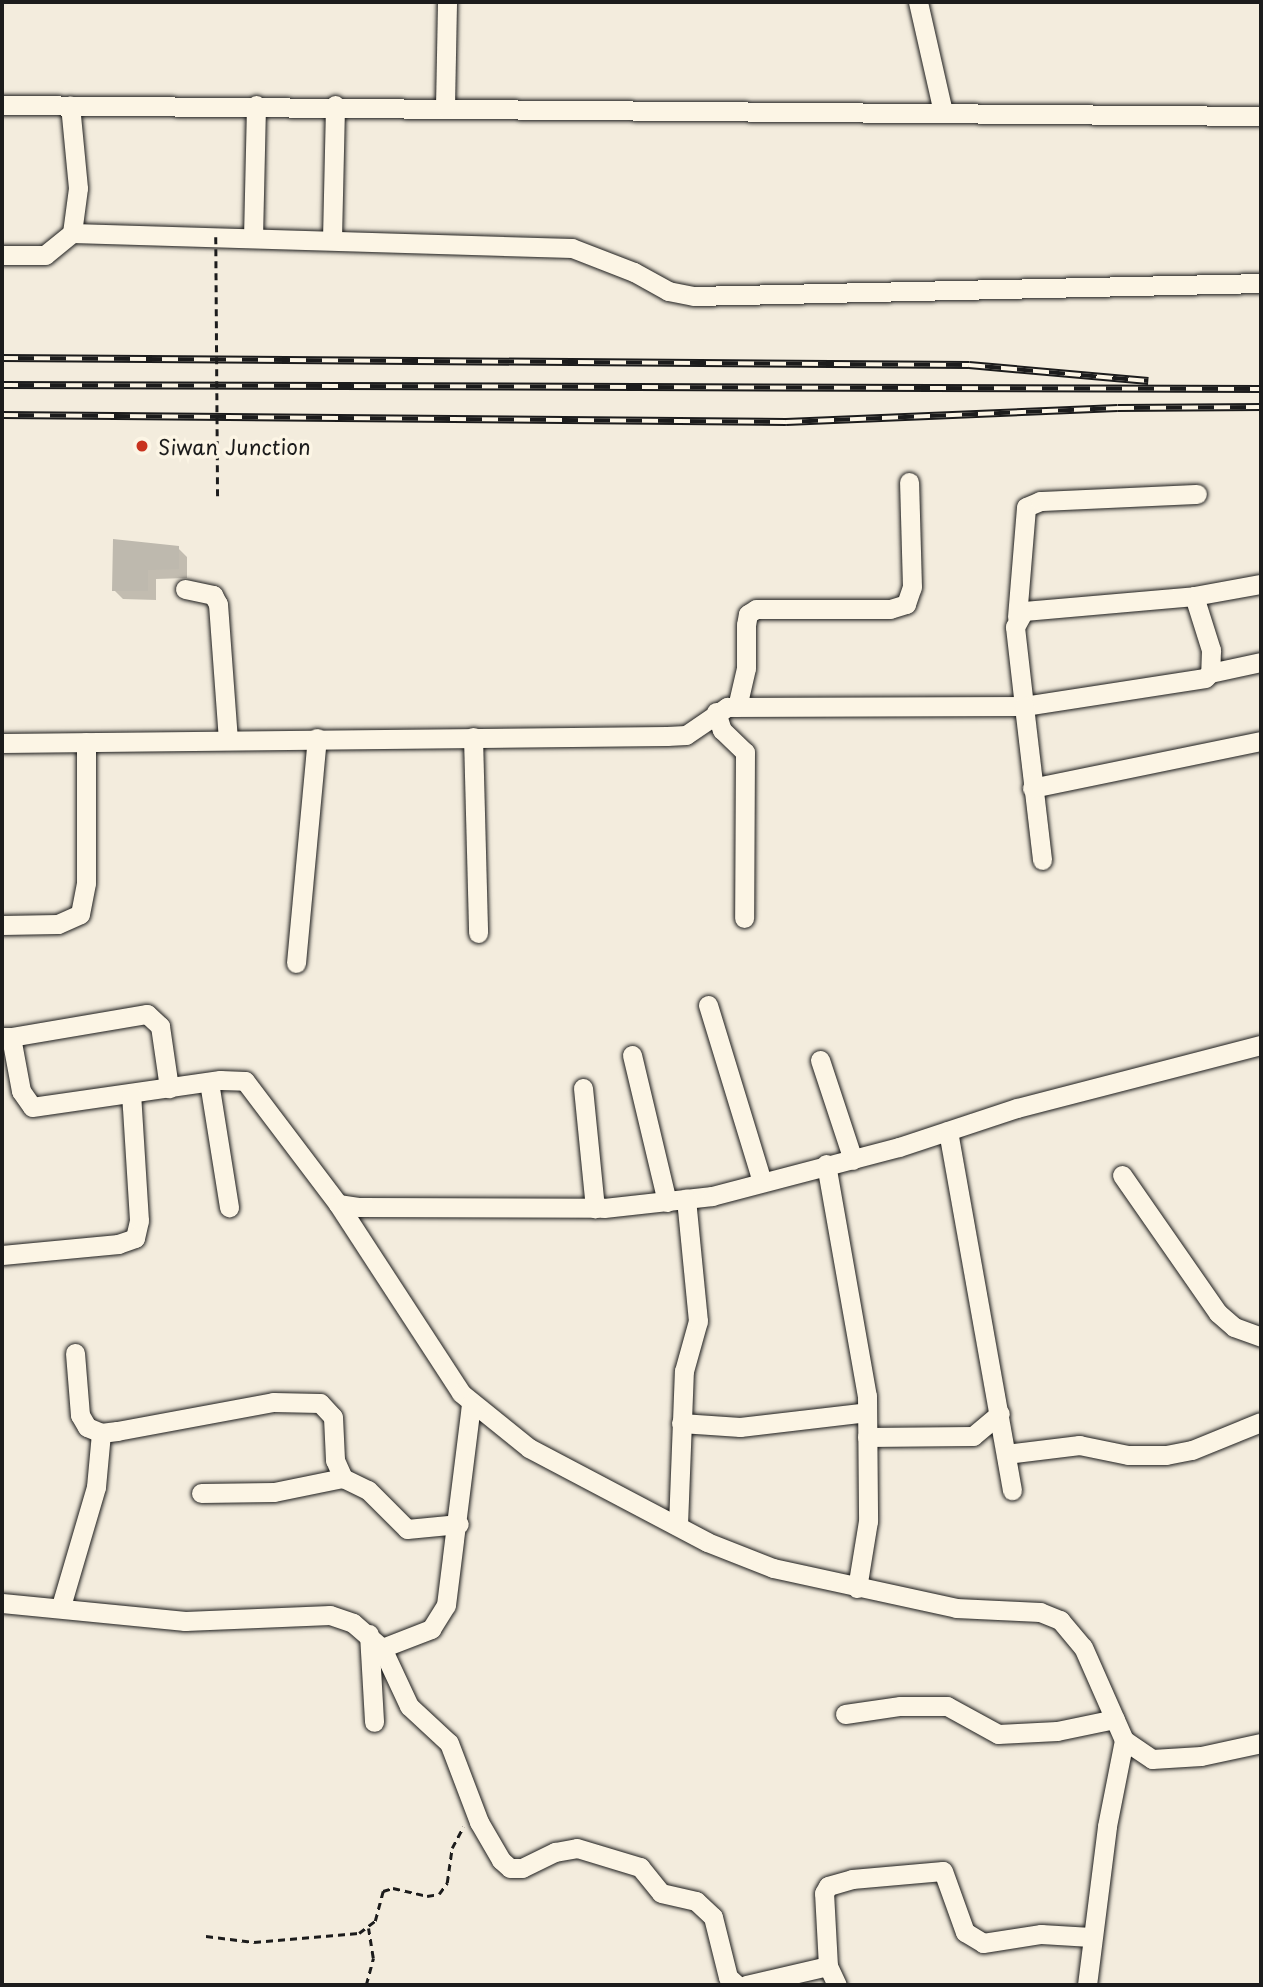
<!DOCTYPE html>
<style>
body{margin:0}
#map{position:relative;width:1263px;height:1987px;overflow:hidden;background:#f3ecdd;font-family:"Playpen Sans",sans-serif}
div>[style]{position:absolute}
.shadow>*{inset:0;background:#0003}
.building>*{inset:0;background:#beb9ae}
.path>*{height:2.5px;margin-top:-1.25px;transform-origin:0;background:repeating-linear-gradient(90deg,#1c1c1c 0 7px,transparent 0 12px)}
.roads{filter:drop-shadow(0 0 2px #1c1c1c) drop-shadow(0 0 2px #1c1c1c)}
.minor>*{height:19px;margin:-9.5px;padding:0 9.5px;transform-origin:9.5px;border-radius:9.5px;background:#fcf5e5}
.rail>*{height:8px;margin-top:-4px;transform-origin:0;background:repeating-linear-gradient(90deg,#fcf5e5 0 16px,#1c1c1c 0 32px);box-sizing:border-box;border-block:2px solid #1c1c1c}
.path-bridge>*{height:2.5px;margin-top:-1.25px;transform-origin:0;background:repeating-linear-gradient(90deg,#1c1c1c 0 7px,transparent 0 12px)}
.dots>*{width:19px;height:19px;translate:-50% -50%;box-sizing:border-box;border:4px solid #fcf5e5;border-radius:50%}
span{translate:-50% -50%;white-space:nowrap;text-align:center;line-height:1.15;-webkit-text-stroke:7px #fcf5e5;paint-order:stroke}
.poi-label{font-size:21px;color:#1c1c1c}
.left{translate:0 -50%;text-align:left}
.frame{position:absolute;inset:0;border:4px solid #1c1c1c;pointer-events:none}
</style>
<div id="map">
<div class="shadow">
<i style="clip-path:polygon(178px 548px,187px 557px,187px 578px,156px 579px,156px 600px,123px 599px,114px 590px)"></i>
</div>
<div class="building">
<i style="clip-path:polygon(113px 539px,179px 546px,179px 569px,148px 570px,148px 591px,112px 591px)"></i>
</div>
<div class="path">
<i style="left:206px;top:1936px;width:48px;rotate:7.1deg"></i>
<i style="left:254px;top:1942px;width:105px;rotate:-4.9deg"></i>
<i style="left:359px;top:1933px;width:20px;rotate:-37deg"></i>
<i style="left:375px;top:1921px;width:31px;rotate:-75deg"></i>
<i style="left:383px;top:1891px;width:10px;rotate:-17deg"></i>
<i style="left:393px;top:1888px;width:35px;rotate:13deg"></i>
<i style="left:427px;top:1896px;width:12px;rotate:-9deg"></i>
<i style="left:439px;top:1894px;width:14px;rotate:-54deg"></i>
<i style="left:447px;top:1883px;width:35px;rotate:-82deg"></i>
<i style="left:452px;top:1848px;width:24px;rotate:-62deg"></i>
<i style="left:366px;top:1985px;width:28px;rotate:-75deg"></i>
<i style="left:373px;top:1958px;width:30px;rotate:-99deg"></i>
</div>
<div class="roads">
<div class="minor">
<i style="left:918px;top:2px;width:113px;rotate:77.2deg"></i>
<i style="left:2px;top:105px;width:1259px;rotate:0.5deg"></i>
<i style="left:445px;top:107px;width:105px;rotate:-88.9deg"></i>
<i style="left:72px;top:233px;width:500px;rotate:1.72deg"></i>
<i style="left:572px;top:248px;width:66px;rotate:21.2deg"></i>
<i style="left:634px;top:272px;width:39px;rotate:29deg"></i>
<i style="left:668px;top:291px;width:26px;rotate:11deg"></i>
<i style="left:694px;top:296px;width:567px;rotate:-1.31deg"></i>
<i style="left:253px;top:238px;width:133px;rotate:-88.7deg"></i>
<i style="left:332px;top:239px;width:134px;rotate:-88.7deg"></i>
<i style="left:2px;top:255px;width:43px"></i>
<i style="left:45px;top:255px;width:35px;rotate:-39deg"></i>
<i style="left:72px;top:233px;width:45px;rotate:-82.4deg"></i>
<i style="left:78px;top:188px;width:83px;rotate:-95.5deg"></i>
<i style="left:185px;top:589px;width:29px;rotate:12deg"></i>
<i style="left:213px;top:595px;width:10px;rotate:61deg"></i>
<i style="left:218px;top:604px;width:136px;rotate:85.8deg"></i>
<i style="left:1194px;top:596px;width:57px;rotate:72.5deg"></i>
<i style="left:1211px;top:650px;width:23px;rotate:92deg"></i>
<i style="left:1210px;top:673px;width:7px;rotate:135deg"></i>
<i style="left:1205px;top:678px;width:183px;rotate:171.2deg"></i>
<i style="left:1024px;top:706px;width:80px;rotate:-96.5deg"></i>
<i style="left:1015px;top:627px;width:18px;rotate:-61deg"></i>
<i style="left:1024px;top:611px;width:171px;rotate:-5deg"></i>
<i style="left:1194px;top:596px;width:68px;rotate:-10.2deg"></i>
<i style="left:1017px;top:617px;width:110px;rotate:-85.3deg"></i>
<i style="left:1026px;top:507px;width:15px;rotate:-23deg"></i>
<i style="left:1040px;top:501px;width:157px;rotate:-2.6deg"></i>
<i style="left:1210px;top:673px;width:52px;rotate:-12.2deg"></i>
<i style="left:737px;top:707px;width:40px;rotate:-77deg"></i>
<i style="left:746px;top:668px;width:43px;rotate:-90deg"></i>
<i style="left:746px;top:625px;width:11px;rotate:-80deg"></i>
<i style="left:748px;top:614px;width:9px;rotate:-32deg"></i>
<i style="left:756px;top:609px;width:134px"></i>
<i style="left:890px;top:609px;width:17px;rotate:-17deg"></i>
<i style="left:906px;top:604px;width:18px;rotate:-71deg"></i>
<i style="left:912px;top:587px;width:105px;rotate:-91.6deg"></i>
<i style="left:716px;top:712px;width:19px;rotate:72deg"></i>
<i style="left:722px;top:730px;width:32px;rotate:44deg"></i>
<i style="left:745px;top:752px;width:166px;rotate:90.3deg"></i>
<i style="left:473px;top:737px;width:196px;rotate:88.5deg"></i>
<i style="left:2px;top:743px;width:665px;rotate:-0.6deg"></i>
<i style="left:667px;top:736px;width:19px;rotate:-3deg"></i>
<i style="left:686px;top:735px;width:50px;rotate:-34.3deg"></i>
<i style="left:727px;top:707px;width:297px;rotate:-0.2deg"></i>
<i style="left:1024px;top:706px;width:155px;rotate:83.3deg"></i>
<i style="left:1032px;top:788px;width:234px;rotate:-11.6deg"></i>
<i style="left:2px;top:925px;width:56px;rotate:-1deg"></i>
<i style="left:58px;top:924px;width:24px;rotate:-24deg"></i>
<i style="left:80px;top:914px;width:32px;rotate:-79deg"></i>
<i style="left:86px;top:883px;width:141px;rotate:-90deg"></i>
<i style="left:296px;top:963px;width:226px;rotate:-84.7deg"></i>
<i style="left:708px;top:1005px;width:185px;rotate:73deg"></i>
<i style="left:2px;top:1037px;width:9px"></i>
<i style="left:11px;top:1037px;width:55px;rotate:79.5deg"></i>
<i style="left:21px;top:1091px;width:19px;rotate:55deg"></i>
<i style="left:32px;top:1107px;width:190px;rotate:-8.2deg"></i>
<i style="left:220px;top:1080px;width:25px;rotate:2deg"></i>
<i style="left:245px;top:1081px;width:154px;rotate:52.9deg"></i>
<i style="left:338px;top:1204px;width:22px;rotate:8deg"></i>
<i style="left:360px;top:1207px;width:244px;rotate:0.2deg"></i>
<i style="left:604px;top:1208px;width:109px;rotate:-6.3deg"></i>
<i style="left:712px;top:1196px;width:193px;rotate:-14.7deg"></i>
<i style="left:899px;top:1147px;width:124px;rotate:-18.3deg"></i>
<i style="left:1017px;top:1108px;width:252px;rotate:-14.5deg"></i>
<i style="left:11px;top:1037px;width:138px;rotate:-9.6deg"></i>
<i style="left:147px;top:1014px;width:18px;rotate:43deg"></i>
<i style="left:160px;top:1026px;width:63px;rotate:81.7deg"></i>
<i style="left:632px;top:1055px;width:151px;rotate:76.6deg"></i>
<i style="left:820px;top:1060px;width:105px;rotate:71.7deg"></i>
<i style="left:209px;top:1082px;width:127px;rotate:80.9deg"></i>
<i style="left:583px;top:1088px;width:121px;rotate:84.3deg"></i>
<i style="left:948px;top:1131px;width:365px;rotate:79.9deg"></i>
<i style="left:826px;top:1164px;width:236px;rotate:80deg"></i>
<i style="left:867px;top:1396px;width:125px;rotate:89.5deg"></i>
<i style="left:868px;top:1521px;width:68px;rotate:99.3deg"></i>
<i style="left:1122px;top:1175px;width:168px;rotate:55.2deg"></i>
<i style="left:1218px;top:1313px;width:21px;rotate:41deg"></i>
<i style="left:1234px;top:1327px;width:29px;rotate:20deg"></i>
<i style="left:338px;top:1204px;width:225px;rotate:56.9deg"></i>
<i style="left:461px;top:1393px;width:87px;rotate:39deg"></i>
<i style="left:529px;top:1448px;width:201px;rotate:27.8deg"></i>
<i style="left:707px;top:1542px;width:71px;rotate:21.5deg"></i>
<i style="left:773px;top:1568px;width:187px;rotate:12.3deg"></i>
<i style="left:956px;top:1608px;width:84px;rotate:2.7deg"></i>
<i style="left:1040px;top:1612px;width:22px;rotate:22deg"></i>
<i style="left:1060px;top:1620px;width:35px;rotate:50deg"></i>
<i style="left:1083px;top:1647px;width:102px;rotate:66.2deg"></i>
<i style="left:1124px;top:1740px;width:34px;rotate:34deg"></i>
<i style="left:1152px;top:1759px;width:49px;rotate:-3.5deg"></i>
<i style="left:1201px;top:1756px;width:61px;rotate:-12.2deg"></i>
<i style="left:2px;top:1255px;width:117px;rotate:-5.4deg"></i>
<i style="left:118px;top:1244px;width:18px;rotate:-19deg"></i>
<i style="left:135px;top:1238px;width:18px;rotate:-77deg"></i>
<i style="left:139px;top:1220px;width:126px;rotate:-93.6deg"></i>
<i style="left:75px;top:1353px;width:62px;rotate:85.4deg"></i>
<i style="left:80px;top:1415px;width:14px;rotate:60deg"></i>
<i style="left:87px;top:1427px;width:15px;rotate:23deg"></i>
<i style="left:101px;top:1433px;width:16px;rotate:-7deg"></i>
<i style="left:117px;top:1431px;width:159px;rotate:-10.5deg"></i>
<i style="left:273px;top:1402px;width:47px;rotate:1.2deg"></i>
<i style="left:320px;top:1403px;width:19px;rotate:47deg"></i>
<i style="left:333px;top:1417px;width:43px;rotate:87.3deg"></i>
<i style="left:335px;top:1460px;width:20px;rotate:66deg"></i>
<i style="left:681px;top:1423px;width:59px;rotate:3.9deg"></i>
<i style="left:740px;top:1427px;width:128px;rotate:-6.7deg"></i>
<i style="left:867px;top:1437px;width:106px;rotate:-0.5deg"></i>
<i style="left:973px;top:1436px;width:35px;rotate:-40deg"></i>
<i style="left:1006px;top:1454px;width:74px;rotate:-7deg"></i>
<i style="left:1079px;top:1445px;width:50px;rotate:11.5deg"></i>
<i style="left:1128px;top:1455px;width:38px"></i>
<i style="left:1166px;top:1455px;width:26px;rotate:-11deg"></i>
<i style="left:1192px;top:1450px;width:74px;rotate:-22.1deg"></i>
<i style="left:201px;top:1493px;width:73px;rotate:-0.8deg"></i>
<i style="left:274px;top:1492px;width:70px;rotate:-11.5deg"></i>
<i style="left:343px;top:1478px;width:28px;rotate:26deg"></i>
<i style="left:368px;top:1490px;width:55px;rotate:45deg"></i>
<i style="left:407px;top:1529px;width:52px;rotate:-5.5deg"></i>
<i style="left:678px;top:1525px;width:154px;rotate:-87.8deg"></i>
<i style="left:684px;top:1371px;width:52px;rotate:-74.4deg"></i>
<i style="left:698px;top:1321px;width:123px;rotate:-95.6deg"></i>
<i style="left:2px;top:1603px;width:184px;rotate:5.6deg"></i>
<i style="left:185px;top:1621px;width:145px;rotate:-2.4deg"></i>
<i style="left:330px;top:1615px;width:24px;rotate:19deg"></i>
<i style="left:353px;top:1623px;width:38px;rotate:41deg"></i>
<i style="left:382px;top:1648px;width:64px;rotate:65deg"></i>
<i style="left:409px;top:1706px;width:54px;rotate:42.8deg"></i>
<i style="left:449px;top:1743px;width:85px;rotate:69.2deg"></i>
<i style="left:479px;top:1822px;width:44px;rotate:59.9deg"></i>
<i style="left:501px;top:1860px;width:12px;rotate:42deg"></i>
<i style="left:510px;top:1868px;width:12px"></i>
<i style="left:522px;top:1868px;width:37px;rotate:-26deg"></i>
<i style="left:555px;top:1852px;width:22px;rotate:-10deg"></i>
<i style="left:577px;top:1848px;width:66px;rotate:16.8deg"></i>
<i style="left:640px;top:1867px;width:33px;rotate:51deg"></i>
<i style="left:661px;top:1893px;width:36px;rotate:13deg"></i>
<i style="left:696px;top:1901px;width:23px;rotate:43deg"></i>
<i style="left:713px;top:1917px;width:62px;rotate:76deg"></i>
<i style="left:728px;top:1977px;width:12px;rotate:42deg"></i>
<i style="left:61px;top:1606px;width:124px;rotate:-73.6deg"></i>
<i style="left:96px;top:1487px;width:54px;rotate:-84.7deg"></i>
<i style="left:369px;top:1634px;width:88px;rotate:86.7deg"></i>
<i style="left:382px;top:1648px;width:53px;rotate:-21.2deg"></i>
<i style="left:431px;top:1629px;width:28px;rotate:-58deg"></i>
<i style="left:446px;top:1605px;width:204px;rotate:-82.9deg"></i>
<i style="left:845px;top:1714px;width:56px;rotate:-8.3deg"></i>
<i style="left:900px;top:1706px;width:47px"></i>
<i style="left:947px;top:1706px;width:58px;rotate:28.8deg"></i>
<i style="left:998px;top:1734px;width:59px;rotate:-2.9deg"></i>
<i style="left:1057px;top:1731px;width:59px;rotate:-11.7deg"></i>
<i style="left:828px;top:1966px;width:21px;rotate:65deg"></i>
<i style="left:746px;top:1985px;width:84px;rotate:-13deg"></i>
<i style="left:828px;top:1966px;width:73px;rotate:-93.1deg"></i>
<i style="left:824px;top:1893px;width:8px;rotate:-60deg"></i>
<i style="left:828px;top:1886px;width:25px;rotate:-16deg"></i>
<i style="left:852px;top:1879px;width:91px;rotate:-5deg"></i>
<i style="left:943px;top:1871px;width:65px;rotate:70.2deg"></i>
<i style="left:965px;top:1932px;width:21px;rotate:31deg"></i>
<i style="left:983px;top:1943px;width:59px;rotate:-8.8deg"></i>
<i style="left:1041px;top:1934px;width:50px;rotate:3.4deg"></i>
<i style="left:1087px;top:1985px;width:160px;rotate:-82.8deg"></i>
<i style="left:1107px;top:1826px;width:88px;rotate:-78.8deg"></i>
</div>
</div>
<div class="rail">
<i style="left:2px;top:358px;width:967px;rotate:0.41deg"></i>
<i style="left:969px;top:365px;width:180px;rotate:5.1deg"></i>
<i style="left:2px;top:385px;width:1259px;rotate:0.18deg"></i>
<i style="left:2px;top:415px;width:784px;rotate:0.51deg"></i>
<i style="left:786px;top:422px;width:332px;rotate:-2.4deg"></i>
<i style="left:1118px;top:408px;width:143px;rotate:-0.4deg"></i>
</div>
<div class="path-bridge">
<i style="left:216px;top:237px;width:261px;rotate:89.6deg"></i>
</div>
<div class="dots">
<i style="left:142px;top:446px;background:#c8321e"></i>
</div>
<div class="poi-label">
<span class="left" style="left:158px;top:446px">Siwan Junction</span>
</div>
<div class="frame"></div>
</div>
